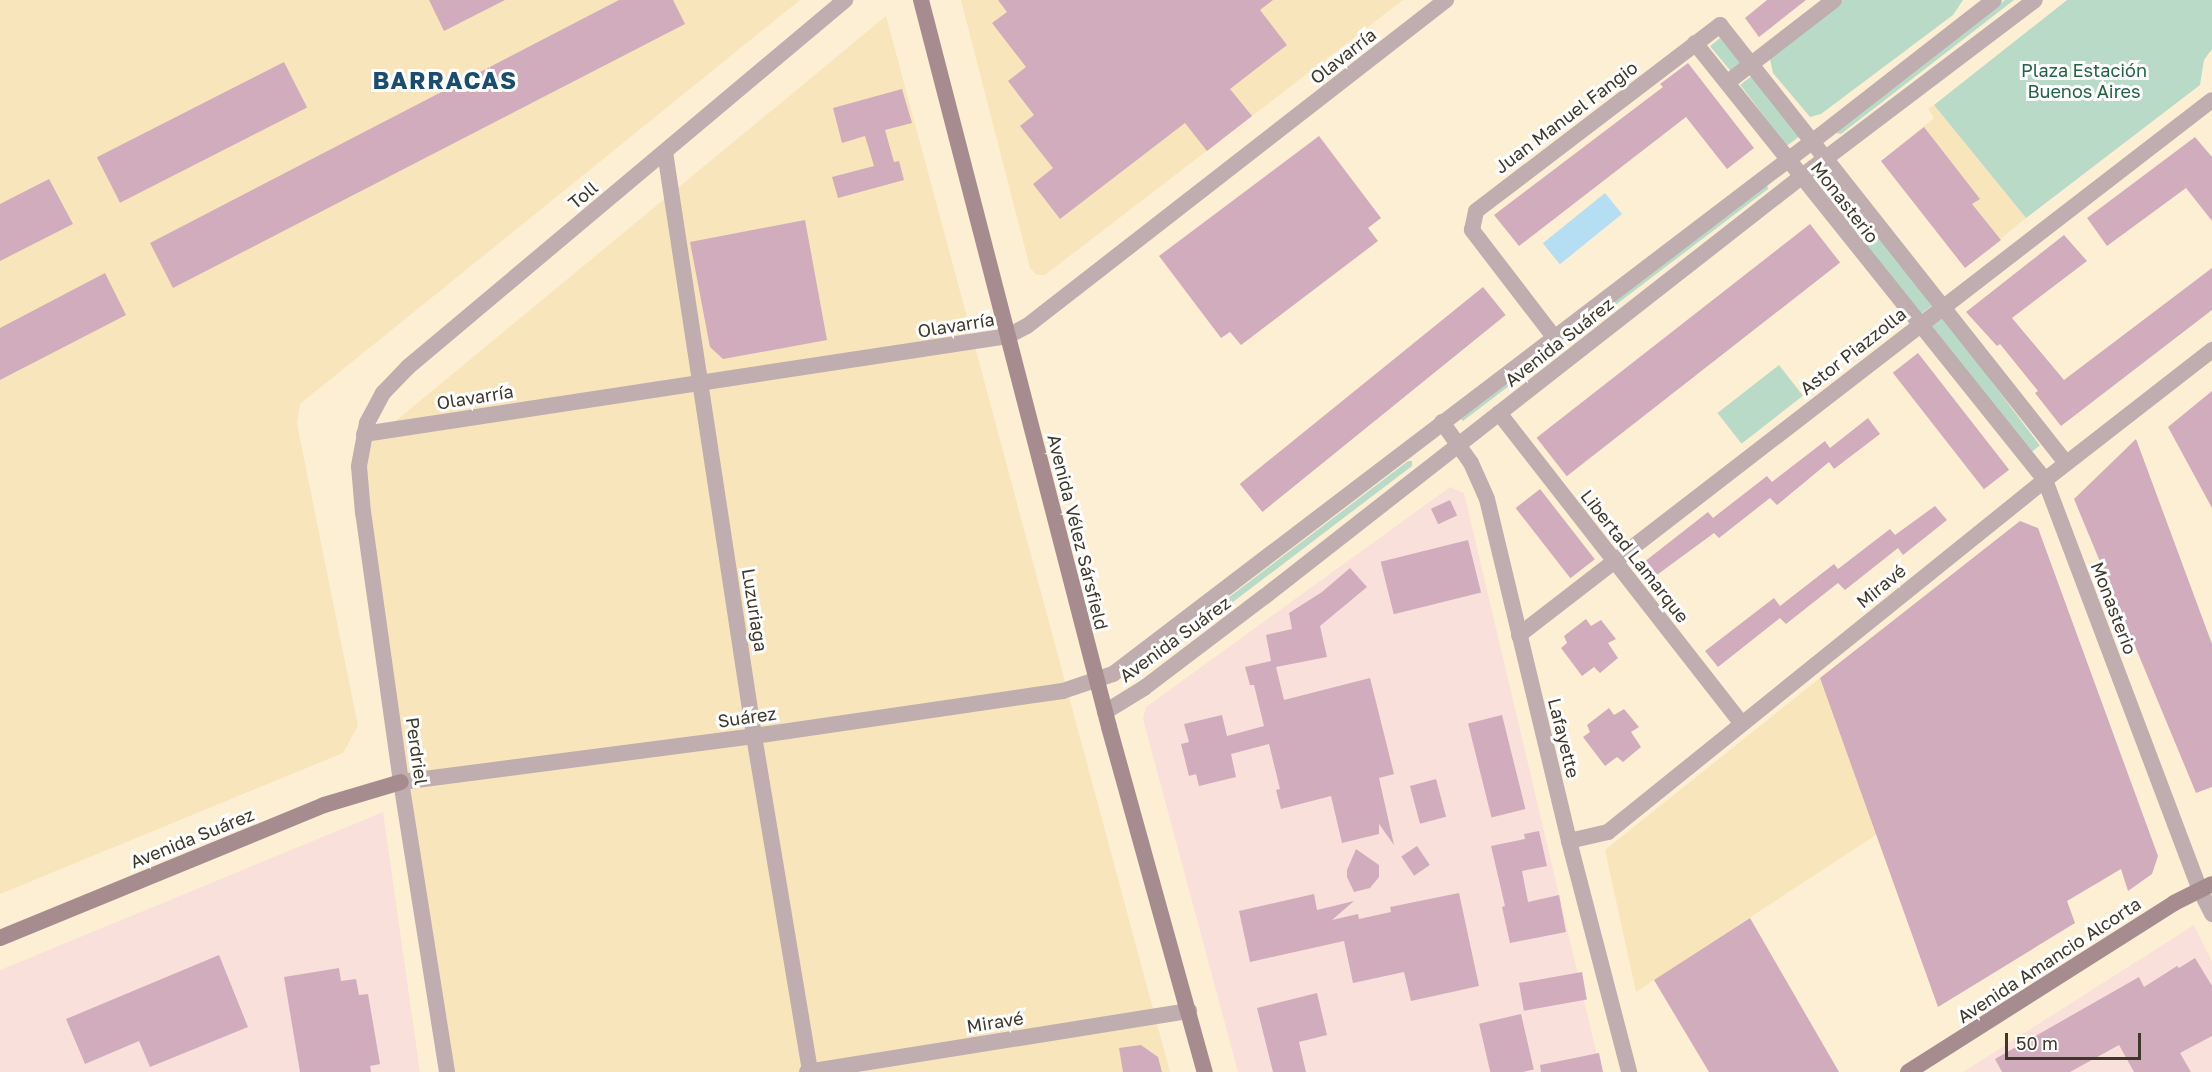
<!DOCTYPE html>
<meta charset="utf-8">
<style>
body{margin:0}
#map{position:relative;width:2212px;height:1072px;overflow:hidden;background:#fdefd4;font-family:"Golos Text",sans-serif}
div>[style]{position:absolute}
.built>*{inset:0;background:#f9e5bc}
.medical>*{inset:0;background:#fae0da}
.green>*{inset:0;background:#badac8;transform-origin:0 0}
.water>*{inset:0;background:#b5def2;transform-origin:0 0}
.building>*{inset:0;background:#d1acbc;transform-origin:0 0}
.minor>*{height:16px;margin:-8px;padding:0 8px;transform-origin:8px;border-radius:8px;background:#bfadaf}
.tertiary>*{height:16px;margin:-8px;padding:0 8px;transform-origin:8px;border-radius:8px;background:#bfadaf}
.secondary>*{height:16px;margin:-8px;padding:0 8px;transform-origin:8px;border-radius:8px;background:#a78c8f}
span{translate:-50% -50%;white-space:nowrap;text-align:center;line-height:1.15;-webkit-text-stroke:6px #fff;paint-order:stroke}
.street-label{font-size:18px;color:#3e382a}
.park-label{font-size:18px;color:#226246}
.district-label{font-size:24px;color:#1b4d71;font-weight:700;letter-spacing:1.5px}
.scale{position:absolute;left:2005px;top:1033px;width:136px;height:27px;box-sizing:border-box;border:3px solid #3e382a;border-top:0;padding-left:8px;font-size:18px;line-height:21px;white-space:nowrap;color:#3e382a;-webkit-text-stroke:4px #fff;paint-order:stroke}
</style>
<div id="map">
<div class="built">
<i style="clip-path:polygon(0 0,800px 0,300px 404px,297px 424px,358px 726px,343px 753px,0 894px)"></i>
<i style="clip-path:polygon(961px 0,1403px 0,1045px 275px,1037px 275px,1030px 268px)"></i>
<i style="clip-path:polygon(886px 16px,1170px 1072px,454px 1072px,352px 457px)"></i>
<i style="clip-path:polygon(1934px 105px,2026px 218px,1965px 268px,1881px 161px,1934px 118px,1928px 109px)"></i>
<i style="clip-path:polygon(1820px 678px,1879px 833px,1636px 992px,1605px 850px)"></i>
</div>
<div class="medical">
<i style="clip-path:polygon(1450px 487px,1464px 493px,1601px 1072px,1238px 1072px,1143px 719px,1146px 707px)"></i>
<i style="clip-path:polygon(383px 812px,420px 1072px,0 1072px,0 970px)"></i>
<i style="clip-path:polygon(2194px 925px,2212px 962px,2212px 1072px,1963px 1072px)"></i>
</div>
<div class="green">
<i style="clip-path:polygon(1843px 0,1963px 0,1953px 15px,1821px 114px,1810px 117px,1773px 73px,1770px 59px)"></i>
<i style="clip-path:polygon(2005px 0,2014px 0,1841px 134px,1836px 133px,1837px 130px)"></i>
<i style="clip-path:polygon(2067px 0,2212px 0,2212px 49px,2204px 60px,2200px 85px,2026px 218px,1934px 105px)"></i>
<i style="left:1720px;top:38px;width:34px;height:13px;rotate:50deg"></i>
<i style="left:1753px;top:75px;width:77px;height:16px;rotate:53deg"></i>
<i style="clip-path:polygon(1767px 184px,1768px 189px,1463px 421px,1461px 419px)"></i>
<i style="left:1841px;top:185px;width:151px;height:16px;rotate:53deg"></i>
<i style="left:1943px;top:317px;width:161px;height:16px;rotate:53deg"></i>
<i style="left:1779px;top:365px;width:39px;height:78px;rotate:52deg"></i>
<i style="clip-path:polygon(1408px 461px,1412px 461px,1412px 466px,1129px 681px,1124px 681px,1124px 677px)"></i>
</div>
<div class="water">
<i style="left:1605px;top:193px;width:27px;height:80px;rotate:51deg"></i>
</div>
<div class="building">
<i style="clip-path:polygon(429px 0,505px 0,444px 31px)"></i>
<i style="clip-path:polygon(619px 0,673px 0,685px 24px,173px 288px,150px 243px)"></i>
<i style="clip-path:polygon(998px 0,1273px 0,1260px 10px,1287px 45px,1230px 89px,1252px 116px,1207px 151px,1185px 123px,1060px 219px,1033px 184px,1053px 168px,1020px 126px,1034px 115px,1008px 81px,1026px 67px,992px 23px,1007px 12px)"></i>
<i style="clip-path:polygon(1767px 0,1806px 0,1759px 37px,1745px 18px)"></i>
<i style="left:284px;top:62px;width:51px;height:210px;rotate:63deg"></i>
<i style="clip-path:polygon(1688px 63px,1754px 148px,1727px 169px,1686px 117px,1519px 246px,1494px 215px,1663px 87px,1660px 84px)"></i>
<i style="clip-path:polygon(902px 89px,912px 123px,885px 130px,894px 162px,899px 161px,904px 180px,838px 198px,832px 177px,874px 166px,865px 136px,842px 143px,833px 108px)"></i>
<i style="clip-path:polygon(1924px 127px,1980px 199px,1972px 204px,2001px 240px,1965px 268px,1881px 161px)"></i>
<i style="clip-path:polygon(1319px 136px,1381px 218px,1368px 228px,1378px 241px,1241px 345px,1230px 332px,1221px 338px,1159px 256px)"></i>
<i style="clip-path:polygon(2195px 137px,2212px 157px,2212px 221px,2186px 188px,2107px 246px,2087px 218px)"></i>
<i style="clip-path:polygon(49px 179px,73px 224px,0 261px,0 204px)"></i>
<i style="clip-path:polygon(805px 220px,827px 340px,723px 359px,710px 347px,690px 242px)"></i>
<i style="left:1810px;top:224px;width:49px;height:347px;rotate:52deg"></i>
<i style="clip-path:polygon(2064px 235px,2087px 261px,2012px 318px,2064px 380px,2212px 268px,2212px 310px,2061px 426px,2035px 393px,2038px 391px,2000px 344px,1997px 346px,1966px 312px)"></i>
<i style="clip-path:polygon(105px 273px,126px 315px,0 380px,0 328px)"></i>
<i style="left:1483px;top:287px;width:36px;height:313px;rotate:51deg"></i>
<i style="left:1918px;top:353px;width:148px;height:32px;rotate:52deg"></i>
<i style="clip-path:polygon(2212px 391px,2212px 508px,2168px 427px)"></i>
<i style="clip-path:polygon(1868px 418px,1880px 434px,1834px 469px,1829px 462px,1777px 505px,1770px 498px,1719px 538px,1714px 533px,1650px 580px,1639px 566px,1708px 512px,1713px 518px,1767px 476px,1772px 482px,1825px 441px,1830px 448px)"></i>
<i style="clip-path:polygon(2136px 439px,2212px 644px,2212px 787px,2196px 793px,2074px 499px)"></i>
<i style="left:1540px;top:489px;width:89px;height:31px;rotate:52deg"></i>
<i style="left:1450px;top:500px;width:17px;height:21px;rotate:65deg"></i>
<i style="clip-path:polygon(1935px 506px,1947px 520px,1903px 555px,1898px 548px,1845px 590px,1838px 583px,1786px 624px,1780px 618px,1718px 667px,1705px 651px,1774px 598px,1780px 606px,1834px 564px,1838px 569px,1890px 529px,1895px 535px)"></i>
<i style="clip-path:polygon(2020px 521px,2038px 528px,2158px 856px,2152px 874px,2128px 891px,2121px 869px,2067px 901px,2075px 923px,1938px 1007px,1820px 678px)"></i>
<i style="left:1468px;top:540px;width:54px;height:90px;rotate:76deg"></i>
<i style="clip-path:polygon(1350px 568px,1367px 587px,1320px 626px,1327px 657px,1276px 667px,1284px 700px,1370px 678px,1394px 774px,1379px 778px,1394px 845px,1379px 824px,1379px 834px,1342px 843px,1331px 796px,1281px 809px,1276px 790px,1280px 789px,1269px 744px,1231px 754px,1236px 777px,1199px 786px,1196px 774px,1189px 776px,1181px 744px,1189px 742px,1184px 724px,1222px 715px,1227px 736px,1264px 726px,1254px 685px,1250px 685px,1245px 667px,1271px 661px,1266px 635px,1292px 629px,1289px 613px,1322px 592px)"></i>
<i style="clip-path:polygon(1586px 619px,1591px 626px,1601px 620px,1616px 639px,1608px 643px,1618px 658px,1600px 673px,1594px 667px,1582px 676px,1561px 648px,1567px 643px,1564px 636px)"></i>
<i style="clip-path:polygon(1609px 708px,1614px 715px,1624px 709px,1639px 727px,1631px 732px,1641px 747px,1623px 762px,1617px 757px,1605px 766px,1583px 737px,1590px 732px,1587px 725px)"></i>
<i style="left:1502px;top:715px;width:97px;height:35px;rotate:76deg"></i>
<i style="left:1436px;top:779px;width:39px;height:27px;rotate:75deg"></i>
<i style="clip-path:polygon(1539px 831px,1547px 866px,1522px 871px,1528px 902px,1559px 895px,1566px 932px,1510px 943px,1502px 907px,1505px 906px,1491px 846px,1525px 839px,1524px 834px)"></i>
<i style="left:1417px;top:846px;width:23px;height:19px;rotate:56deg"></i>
<i style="clip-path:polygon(1356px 849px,1379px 865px,1379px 877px,1370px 888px,1354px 892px,1347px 877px,1347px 870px)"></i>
<i style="clip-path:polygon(1459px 893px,1479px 986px,1411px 1001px,1404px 972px,1353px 983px,1344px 941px,1250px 962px,1239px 911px,1314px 894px,1317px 910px,1354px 901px,1332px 920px,1358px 914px,1359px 919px,1391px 912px,1390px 907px)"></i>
<i style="clip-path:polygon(1750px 918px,1839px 1072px,1709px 1072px,1654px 980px)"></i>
<i style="clip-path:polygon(219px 955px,248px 1027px,150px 1067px,139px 1041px,85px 1064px,66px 1019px)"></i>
<i style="clip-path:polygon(2195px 958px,2212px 986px,2212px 1036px,2180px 1053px,2191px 1072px,2134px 1072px,2119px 1045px,2070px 1072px,2002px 1072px,1995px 1059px,2139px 977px,2144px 987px,2177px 966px,2179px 968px)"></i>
<i style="clip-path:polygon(339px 968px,341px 981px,356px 979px,359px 995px,368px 994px,380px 1064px,370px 1066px,371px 1072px,300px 1072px,284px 977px)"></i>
<i style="left:1582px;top:972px;width:28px;height:64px;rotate:80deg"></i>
<i style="clip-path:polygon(1317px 993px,1327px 1035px,1299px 1042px,1306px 1072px,1273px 1072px,1257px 1008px)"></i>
<i style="left:1521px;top:1014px;width:57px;height:43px;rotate:77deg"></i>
<i style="clip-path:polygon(1141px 1045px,1158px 1057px,1162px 1072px,1123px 1072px,1119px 1048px)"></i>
<i style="clip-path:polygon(1599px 1053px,1603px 1072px,1541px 1072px,1540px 1065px)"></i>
</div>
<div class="minor">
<i style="left:1695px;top:43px;width:560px;rotate:51.31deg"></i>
<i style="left:2045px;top:480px;width:438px;rotate:69.3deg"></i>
<i style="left:2200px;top:890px;width:27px;rotate:63deg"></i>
<i style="left:1728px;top:82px;width:134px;rotate:-37.7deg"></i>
<i style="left:665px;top:152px;width:591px;rotate:81.33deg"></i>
<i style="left:754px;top:736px;width:341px;rotate:80.5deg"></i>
<i style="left:1554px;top:337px;width:135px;rotate:-127.5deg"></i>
<i style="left:1472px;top:230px;width:19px;rotate:-78deg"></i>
<i style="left:1476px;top:211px;width:307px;rotate:-37.3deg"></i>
<i style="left:1720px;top:25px;width:558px;rotate:51.69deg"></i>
<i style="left:1499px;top:413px;width:393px;rotate:52deg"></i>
<i style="left:1442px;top:422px;width:50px;rotate:54.7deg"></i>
<i style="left:1471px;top:463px;width:39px;rotate:66deg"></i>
<i style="left:1487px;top:499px;width:352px;rotate:76.5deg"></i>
<i style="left:1569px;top:841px;width:239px;rotate:75.4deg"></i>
<i style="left:364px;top:434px;width:651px;rotate:-8.65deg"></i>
<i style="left:1008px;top:336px;width:21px;rotate:-28deg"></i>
<i style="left:1027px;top:326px;width:531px;rotate:-37.88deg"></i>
<i style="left:1519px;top:635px;width:875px;rotate:-37.67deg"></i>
<i style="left:1569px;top:841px;width:40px;rotate:-13deg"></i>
<i style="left:1608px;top:832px;width:561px;rotate:-38.85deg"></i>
<i style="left:2045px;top:480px;width:212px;rotate:-37.9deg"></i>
<i style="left:447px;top:1072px;width:294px;rotate:-99deg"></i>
<i style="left:401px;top:782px;width:272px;rotate:-98deg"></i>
<i style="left:363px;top:513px;width:47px;rotate:-94.9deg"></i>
<i style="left:359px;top:466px;width:44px;rotate:-79.5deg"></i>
<i style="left:367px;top:423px;width:34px;rotate:-62deg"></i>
<i style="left:383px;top:393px;width:36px;rotate:-46deg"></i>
<i style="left:408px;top:367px;width:571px;rotate:-40.02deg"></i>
<i style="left:807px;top:1072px;width:387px;rotate:-9.1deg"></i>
</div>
<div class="tertiary">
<i style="left:1105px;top:712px;width:46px;rotate:-31.6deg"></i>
<i style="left:1144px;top:688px;width:151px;rotate:-37.2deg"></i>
<i style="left:1264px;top:597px;width:682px;rotate:-38.03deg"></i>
<i style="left:1801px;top:177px;width:293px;rotate:-37.1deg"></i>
<i style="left:401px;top:782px;width:356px;rotate:-7.4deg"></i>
<i style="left:754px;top:736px;width:312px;rotate:-8.3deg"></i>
<i style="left:1063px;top:691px;width:53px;rotate:-18.8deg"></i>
<i style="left:1113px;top:674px;width:880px;rotate:-37.29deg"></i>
<i style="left:1813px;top:141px;width:229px;rotate:-37.9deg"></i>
</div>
<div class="secondary">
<i style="left:921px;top:0;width:751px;rotate:75.5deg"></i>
<i style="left:1109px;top:727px;width:358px;rotate:74.5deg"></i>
<i style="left:0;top:938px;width:350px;rotate:-22.3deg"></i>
<i style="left:324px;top:805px;width:80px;rotate:-16.6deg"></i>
<i style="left:1908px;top:1072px;width:315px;rotate:-32.4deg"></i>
<i style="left:2174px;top:903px;width:42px;rotate:-26.6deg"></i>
</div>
<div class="street-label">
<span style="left:1343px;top:56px;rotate:-38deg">Olavarría</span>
<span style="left:1566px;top:117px;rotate:-37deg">Juan Manuel Fangio</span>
<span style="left:583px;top:195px;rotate:-40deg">Toll</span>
<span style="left:1845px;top:202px;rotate:52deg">Monasterio</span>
<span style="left:956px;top:325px;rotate:-9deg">Olavarría</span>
<span style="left:1559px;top:342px;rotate:-38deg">Avenida Suárez</span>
<span style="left:1853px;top:351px;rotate:-38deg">Astor Piazzolla</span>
<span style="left:475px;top:397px;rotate:-9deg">Olavarría</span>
<span style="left:1078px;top:532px;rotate:76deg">Avenida Vélez Sársfield</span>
<span style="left:1635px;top:556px;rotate:52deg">Libertad Lamarque</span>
<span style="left:1881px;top:586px;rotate:-39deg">Miravé</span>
<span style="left:2114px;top:608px;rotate:69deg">Monasterio</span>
<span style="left:755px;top:610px;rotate:81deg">Luzuriaga</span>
<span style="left:1175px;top:639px;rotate:-36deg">Avenida Suárez</span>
<span style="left:747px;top:717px;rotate:-8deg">Suárez</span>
<span style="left:1564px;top:738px;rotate:76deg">Lafayette</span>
<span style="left:417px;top:751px;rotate:82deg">Perdriel</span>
<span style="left:192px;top:838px;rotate:-22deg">Avenida Suárez</span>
<span style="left:2049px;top:960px;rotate:-33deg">Avenida Amancio Alcorta</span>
<span style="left:995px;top:1022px;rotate:-9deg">Miravé</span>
</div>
<div class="park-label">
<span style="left:2084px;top:81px">Plaza Estación<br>Buenos Aires</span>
</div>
<div class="district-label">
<span style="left:445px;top:80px">BARRACAS</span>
</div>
<div class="scale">50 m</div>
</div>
